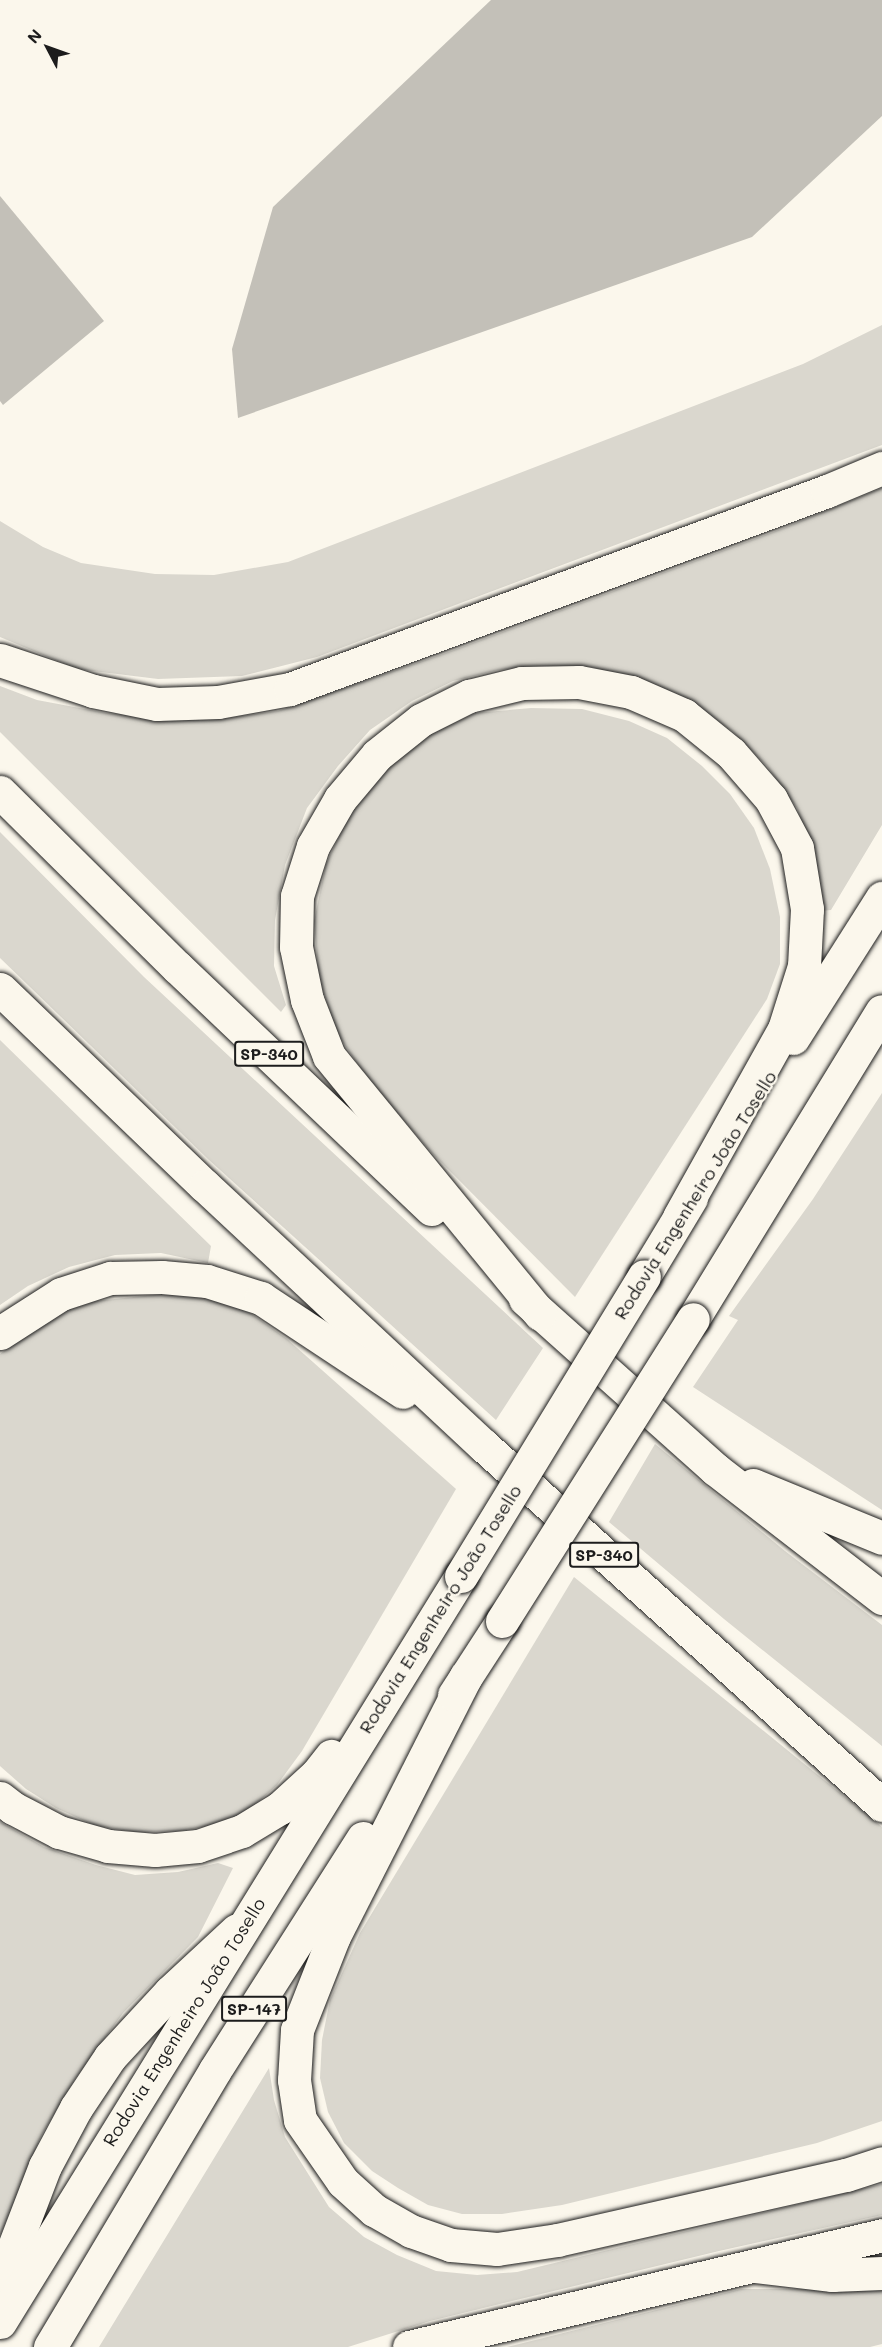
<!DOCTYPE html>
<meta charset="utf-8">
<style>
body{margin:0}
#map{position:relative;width:882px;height:2347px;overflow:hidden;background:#fbf7ec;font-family:Mali,sans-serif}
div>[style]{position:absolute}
.green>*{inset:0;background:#dad7ce}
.building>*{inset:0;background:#c3c0b8}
.roads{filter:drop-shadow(0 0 2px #1c1c1c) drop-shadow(0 0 2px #1c1c1c)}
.minor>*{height:33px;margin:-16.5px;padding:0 16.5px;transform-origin:16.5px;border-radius:16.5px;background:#fbf7ec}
.highway>*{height:33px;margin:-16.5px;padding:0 16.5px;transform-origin:16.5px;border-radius:16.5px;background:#fbf7ec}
.bridges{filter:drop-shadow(0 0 2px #1c1c1c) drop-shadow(0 0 2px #1c1c1c)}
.highway-bridge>*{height:33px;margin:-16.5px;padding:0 16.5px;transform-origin:16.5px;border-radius:16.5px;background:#fbf7ec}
span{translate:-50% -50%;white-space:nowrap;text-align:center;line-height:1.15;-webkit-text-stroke:5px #fbf7ec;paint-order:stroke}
.shield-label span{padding:2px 4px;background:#fbf7ec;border:2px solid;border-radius:4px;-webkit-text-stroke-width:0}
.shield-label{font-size:16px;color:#1c1c1c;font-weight:700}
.street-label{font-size:18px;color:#1c1c1c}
.north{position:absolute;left:18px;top:18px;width:60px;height:60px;-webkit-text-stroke:4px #fbf7ec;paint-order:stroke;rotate:311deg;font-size:16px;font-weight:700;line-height:24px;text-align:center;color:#1c1c1c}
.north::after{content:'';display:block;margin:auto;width:21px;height:27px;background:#1c1c1c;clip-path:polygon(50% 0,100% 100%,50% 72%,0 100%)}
</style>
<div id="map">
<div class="green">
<i style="clip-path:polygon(882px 325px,882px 445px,317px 657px,242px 676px,158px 679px,77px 669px,0 637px,0 521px,43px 547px,81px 563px,155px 574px,214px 575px,288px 562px,803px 364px)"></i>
<i style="clip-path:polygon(882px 488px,882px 825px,831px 910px,819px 911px,810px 849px,797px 808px,767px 766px,732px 731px,693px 703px,652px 684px,591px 667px,541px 666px,498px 670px,453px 681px,412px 701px,370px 730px,338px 766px,307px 808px,285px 865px,275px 920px,274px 966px,286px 1005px,281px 1012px,0 732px,0 686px,37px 700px,106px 713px,166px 720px,219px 719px,278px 711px,443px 654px,784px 528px)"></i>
<i style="clip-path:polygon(531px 708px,582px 709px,629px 721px,667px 738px,702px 766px,730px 794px,754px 828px,770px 869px,780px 917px,780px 964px,767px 999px,575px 1297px,432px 1153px,368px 1079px,338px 1035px,319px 979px,314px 921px,326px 864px,350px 813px,379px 772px,421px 739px,475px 713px)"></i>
<i style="clip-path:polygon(0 832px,144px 977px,543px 1348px,496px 1420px,209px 1160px,0 958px)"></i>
<i style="clip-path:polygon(0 1040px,211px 1246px,208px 1263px,161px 1253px,115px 1255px,69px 1267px,28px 1286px,0 1305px)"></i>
<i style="clip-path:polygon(882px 1093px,882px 1510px,693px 1387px,738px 1320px,729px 1316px,813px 1199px)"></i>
<i style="clip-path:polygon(163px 1294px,210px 1298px,250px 1313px,287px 1339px,456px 1489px,302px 1751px,277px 1785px,247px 1812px,215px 1825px,180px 1831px,136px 1832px,96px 1826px,56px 1808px,26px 1789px,0 1766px,0 1354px,44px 1321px,86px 1302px)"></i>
<i style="clip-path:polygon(655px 1444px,785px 1551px,882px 1625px,882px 1746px,724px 1619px,609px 1522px)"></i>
<i style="clip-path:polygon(574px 1577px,882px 1827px,882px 2121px,817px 2143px,562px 2205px,502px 2214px,462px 2214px,428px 2205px,398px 2188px,372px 2171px,344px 2143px,328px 2112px,320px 2078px,322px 2040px,330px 2000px,360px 1933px)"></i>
<i style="clip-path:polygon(0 1822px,44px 1847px,96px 1865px,135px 1875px,178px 1872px,218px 1863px,233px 1868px,198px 1937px,123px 2013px,75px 2079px,41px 2136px,0 2236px)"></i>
<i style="clip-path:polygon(269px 2068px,274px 2100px,285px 2137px,329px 2207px,364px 2237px,397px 2255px,436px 2271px,477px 2275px,517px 2272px,882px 2184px,882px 2215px,719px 2251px,430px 2321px,348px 2347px,99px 2347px)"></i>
<i style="clip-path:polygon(882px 2284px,882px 2344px,870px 2347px,507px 2347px,741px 2289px,853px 2289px)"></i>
</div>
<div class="building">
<i style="clip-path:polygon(491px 0,882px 0,882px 116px,752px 237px,238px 418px,232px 349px,273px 207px)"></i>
<i style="clip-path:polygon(0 196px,104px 321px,3px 405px,0 401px)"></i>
</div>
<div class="roads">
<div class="minor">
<i style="left:756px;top:2266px;width:77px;rotate:6.8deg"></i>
<i style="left:832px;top:2275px;width:50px;rotate:-2.3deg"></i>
<i style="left:0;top:2283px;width:125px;rotate:-69deg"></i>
<i style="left:45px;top:2166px;width:66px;rotate:-61.9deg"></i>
<i style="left:76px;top:2108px;width:61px;rotate:-56.3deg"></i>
<i style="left:110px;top:2057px;width:88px;rotate:-47.3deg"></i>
<i style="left:170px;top:1992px;width:91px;rotate:-42.8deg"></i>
</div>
<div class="highway">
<i style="left:0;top:660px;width:98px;rotate:18.4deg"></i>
<i style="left:93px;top:691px;width:65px;rotate:11.5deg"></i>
<i style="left:157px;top:704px;width:61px;rotate:-1.9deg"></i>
<i style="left:218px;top:702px;width:73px;rotate:-10.2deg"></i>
<i style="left:290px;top:689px;width:572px;rotate:-20.24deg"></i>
<i style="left:827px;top:491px;width:60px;rotate:-22.7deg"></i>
<i style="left:0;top:792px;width:249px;rotate:44.7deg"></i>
<i style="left:177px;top:967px;width:351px;rotate:43.6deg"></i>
<i style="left:0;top:989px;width:284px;rotate:43.9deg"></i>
<i style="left:205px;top:1186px;width:381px;rotate:43deg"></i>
<i style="left:484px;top:1446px;width:536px;rotate:42.05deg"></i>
<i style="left:793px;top:1038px;width:166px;rotate:-57.6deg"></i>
<i style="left:644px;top:1276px;width:91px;rotate:-58.9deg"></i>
<i style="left:525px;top:1299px;width:255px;rotate:41.8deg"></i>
<i style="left:715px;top:1469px;width:211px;rotate:37.7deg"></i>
<i style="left:540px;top:1314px;width:333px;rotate:-129.3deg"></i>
<i style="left:329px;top:1056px;width:60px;rotate:-111.4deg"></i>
<i style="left:307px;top:1000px;width:54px;rotate:-101.7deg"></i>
<i style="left:296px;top:947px;width:51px;rotate:-88.9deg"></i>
<i style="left:297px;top:896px;width:52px;rotate:-72.3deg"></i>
<i style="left:313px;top:846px;width:54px;rotate:-60.1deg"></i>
<i style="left:340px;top:799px;width:57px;rotate:-49.9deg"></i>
<i style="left:377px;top:755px;width:56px;rotate:-38.5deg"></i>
<i style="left:421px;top:720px;width:54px;rotate:-26.6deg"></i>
<i style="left:469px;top:696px;width:55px;rotate:-13.8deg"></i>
<i style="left:522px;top:683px;width:57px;rotate:-1deg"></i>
<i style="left:579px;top:682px;width:53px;rotate:10.9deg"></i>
<i style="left:631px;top:692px;width:58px;rotate:23.5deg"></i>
<i style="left:684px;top:715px;width:60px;rotate:39deg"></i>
<i style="left:731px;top:753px;width:61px;rotate:49deg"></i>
<i style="left:771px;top:799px;width:55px;rotate:62deg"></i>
<i style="left:797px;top:848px;width:62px;rotate:80.7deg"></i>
<i style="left:807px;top:909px;width:57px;rotate:93deg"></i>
<i style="left:804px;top:966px;width:66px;rotate:107.6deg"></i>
<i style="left:784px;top:1029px;width:215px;rotate:119.2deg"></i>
<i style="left:693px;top:1319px;width:361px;rotate:-58.5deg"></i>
<i style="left:0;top:1333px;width:72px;rotate:-32.6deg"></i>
<i style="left:61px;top:1294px;width:52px;rotate:-18.1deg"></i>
<i style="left:110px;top:1278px;width:52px;rotate:-1.1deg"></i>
<i style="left:162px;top:1277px;width:45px;rotate:5.1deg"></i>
<i style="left:207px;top:1281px;width:57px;rotate:17.5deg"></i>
<i style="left:261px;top:1298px;width:170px;rotate:33.5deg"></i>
<i style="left:753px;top:1485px;width:139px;rotate:22.3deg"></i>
<i style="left:466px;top:1676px;width:292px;rotate:116.9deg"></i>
<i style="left:334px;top:1936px;width:101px;rotate:111.5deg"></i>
<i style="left:297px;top:2030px;width:50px;rotate:93.4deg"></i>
<i style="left:294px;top:2080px;width:40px;rotate:81.5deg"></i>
<i style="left:300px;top:2120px;width:75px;rotate:55.3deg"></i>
<i style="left:343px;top:2182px;width:42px;rotate:42.1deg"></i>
<i style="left:374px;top:2210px;width:43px;rotate:29.6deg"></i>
<i style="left:411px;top:2231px;width:42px;rotate:19.3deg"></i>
<i style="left:451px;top:2245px;width:46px;rotate:5deg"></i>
<i style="left:497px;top:2249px;width:61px;rotate:-8.5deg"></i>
<i style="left:557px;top:2240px;width:296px;rotate:-12.7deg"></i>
<i style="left:846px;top:2175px;width:38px;rotate:-18deg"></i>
<i style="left:454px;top:1695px;width:88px;rotate:-57deg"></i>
<i style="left:0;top:1798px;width:16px;rotate:38deg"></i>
<i style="left:13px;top:1808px;width:52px;rotate:27.6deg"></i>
<i style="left:59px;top:1832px;width:51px;rotate:15.9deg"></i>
<i style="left:108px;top:1846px;width:47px;rotate:4.9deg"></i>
<i style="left:155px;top:1850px;width:43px;rotate:-5.3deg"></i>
<i style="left:198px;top:1846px;width:46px;rotate:-18.8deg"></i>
<i style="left:242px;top:1831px;width:44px;rotate:-31.2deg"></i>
<i style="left:280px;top:1808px;width:50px;rotate:-42.6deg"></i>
<i style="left:317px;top:1774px;width:23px;rotate:-52deg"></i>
<i style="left:0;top:2322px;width:877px;rotate:-58.29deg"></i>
<i style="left:50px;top:2347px;width:322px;rotate:-59.2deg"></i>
<i style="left:215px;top:2070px;width:275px;rotate:-57.5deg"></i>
<i style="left:409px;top:2347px;width:486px;rotate:-13.3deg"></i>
</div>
</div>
<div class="bridges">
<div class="highway-bridge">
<i style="left:461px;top:1576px;width:351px;rotate:-58.6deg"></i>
<i style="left:502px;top:1621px;width:357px;rotate:-57.7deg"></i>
</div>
</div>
<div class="shield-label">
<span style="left:269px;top:1054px">SP-340</span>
<span style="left:604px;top:1555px">SP-340</span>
<span style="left:254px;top:2009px">SP-147</span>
</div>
<div class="street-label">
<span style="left:695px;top:1195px;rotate:-58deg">Rodovia Engenheiro João Tosello</span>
<span style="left:440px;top:1609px;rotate:-58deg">Rodovia Engenheiro João Tosello</span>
<span style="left:184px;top:2022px;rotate:-58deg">Rodovia Engenheiro João Tosello</span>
</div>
<div class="north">N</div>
</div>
